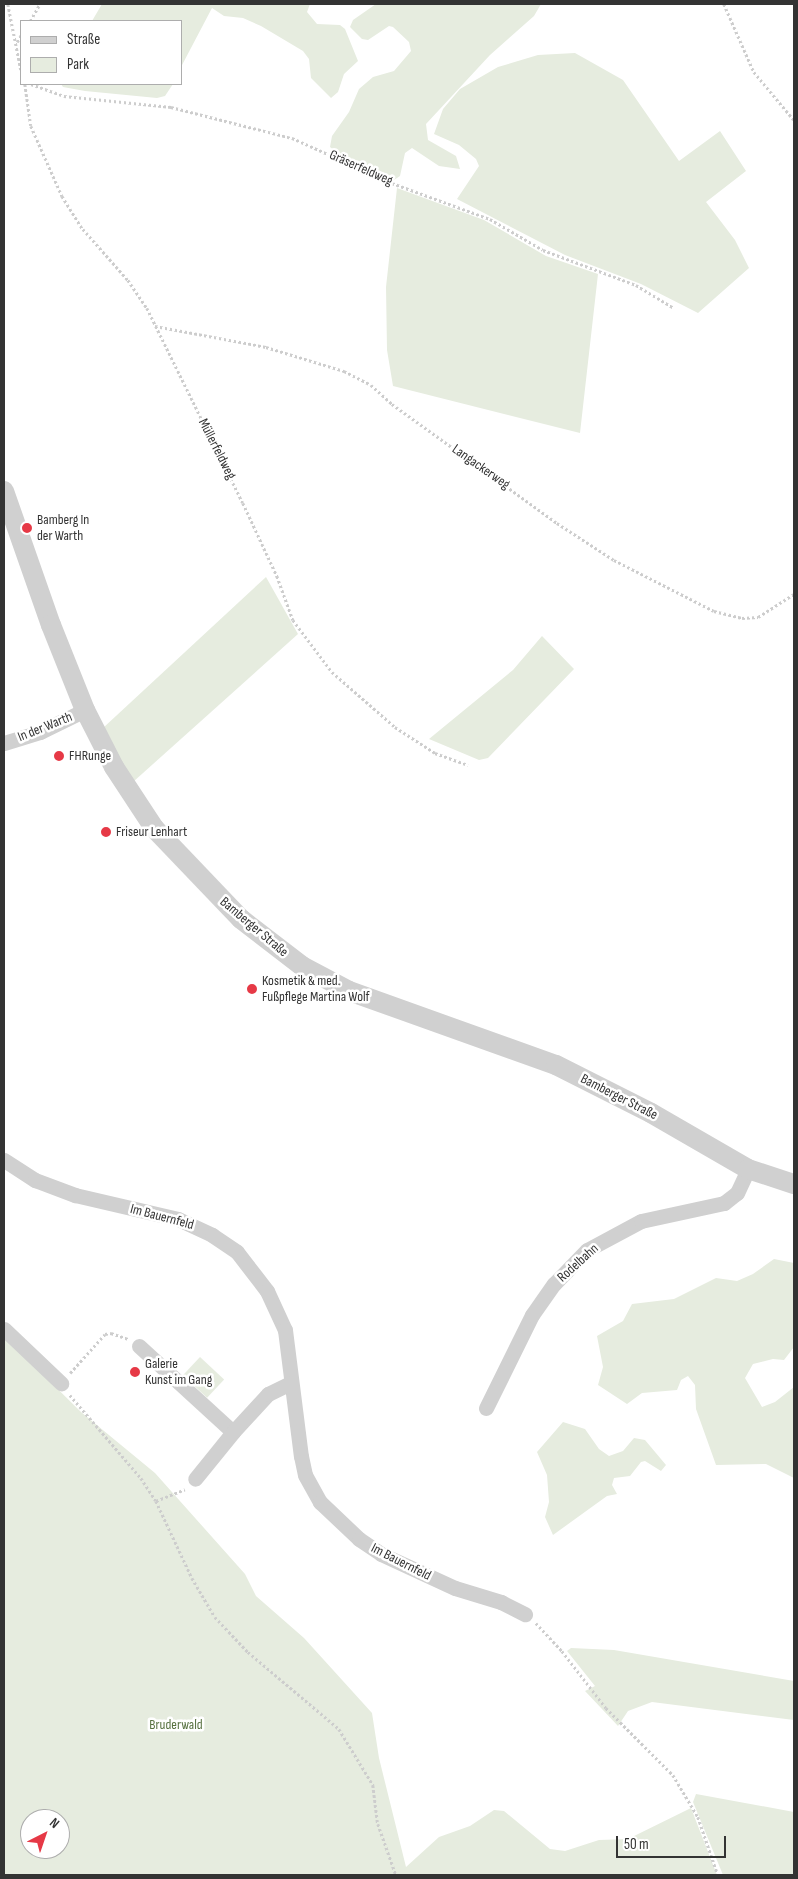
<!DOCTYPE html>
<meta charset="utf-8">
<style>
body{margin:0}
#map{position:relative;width:798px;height:1879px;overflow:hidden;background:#fff;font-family:"Sofia Sans Condensed",sans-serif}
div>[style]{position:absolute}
.green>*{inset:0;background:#e6ecdf;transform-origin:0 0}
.path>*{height:2.5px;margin-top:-1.25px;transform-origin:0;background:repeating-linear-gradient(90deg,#cdcdcd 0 2.5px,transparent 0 5px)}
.minor>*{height:15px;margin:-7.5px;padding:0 7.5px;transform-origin:7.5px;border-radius:7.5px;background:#d0d0d0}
.tertiary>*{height:20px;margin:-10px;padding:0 10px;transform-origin:10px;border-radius:10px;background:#d0d0d0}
.dots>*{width:14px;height:14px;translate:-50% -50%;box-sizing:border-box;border:2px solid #fff;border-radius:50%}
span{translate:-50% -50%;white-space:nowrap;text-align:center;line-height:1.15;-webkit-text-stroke:5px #fff;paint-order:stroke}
.street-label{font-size:14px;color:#333}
.poi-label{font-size:14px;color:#333}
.left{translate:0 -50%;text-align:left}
.park-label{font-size:14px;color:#56703f}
.frame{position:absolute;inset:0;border:5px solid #333;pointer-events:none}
.legend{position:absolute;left:20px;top:20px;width:162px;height:65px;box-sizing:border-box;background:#fff;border:1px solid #adadad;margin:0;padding:6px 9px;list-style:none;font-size:15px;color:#333}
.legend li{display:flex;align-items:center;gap:10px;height:25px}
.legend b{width:25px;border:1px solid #adadad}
.north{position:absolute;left:20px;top:1809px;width:50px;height:50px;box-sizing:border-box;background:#fff;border:1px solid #adadad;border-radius:50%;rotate:41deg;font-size:14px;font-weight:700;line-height:20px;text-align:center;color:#333}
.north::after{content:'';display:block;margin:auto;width:18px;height:22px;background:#e63946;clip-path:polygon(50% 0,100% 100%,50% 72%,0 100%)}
.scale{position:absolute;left:616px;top:1836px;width:110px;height:22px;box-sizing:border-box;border:2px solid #333;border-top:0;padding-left:6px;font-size:15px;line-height:18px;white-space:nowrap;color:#333;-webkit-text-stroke:4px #fff;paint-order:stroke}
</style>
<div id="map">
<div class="green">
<i style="clip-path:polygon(102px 4px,310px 4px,307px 12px,317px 24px,340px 25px,345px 29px,358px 61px,344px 74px,338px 92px,331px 98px,311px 78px,309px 59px,303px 51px,261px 26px,243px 18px,224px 16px,212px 8px,181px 67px,181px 21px,92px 21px)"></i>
<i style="clip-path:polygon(376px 4px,541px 4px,534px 16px,490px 55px,426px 124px,428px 140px,456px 156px,460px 169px,439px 166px,412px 148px,405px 153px,400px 176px,394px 180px,340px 155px,330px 147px,332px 136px,349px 112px,359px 89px,373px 77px,394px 71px,411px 51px,409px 42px,393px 27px,389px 26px,368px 40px,362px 39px,350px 27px,353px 20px)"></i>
<i style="clip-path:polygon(575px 53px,623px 80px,679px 161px,720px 131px,746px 171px,706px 202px,735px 240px,749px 268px,698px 313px,641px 284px,565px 255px,457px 199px,479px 166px,476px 159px,459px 145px,434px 134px,443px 109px,460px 89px,498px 67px,538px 55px)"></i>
<i style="clip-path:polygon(61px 84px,173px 84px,165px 96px,157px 98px,85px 91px,63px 87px)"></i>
<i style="clip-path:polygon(397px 188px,484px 220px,546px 256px,598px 274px,580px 433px,393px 386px,387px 350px,386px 287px)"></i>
<i style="clip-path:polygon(266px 577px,298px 634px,133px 782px,103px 728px)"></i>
<i style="clip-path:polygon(542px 636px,574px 669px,488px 758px,479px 760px,429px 739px,513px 670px)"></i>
<i style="clip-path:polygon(774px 1259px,794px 1263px,794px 1347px,784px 1360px,773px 1359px,753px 1364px,745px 1378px,762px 1407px,775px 1402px,794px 1387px,794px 1478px,766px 1464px,716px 1465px,696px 1409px,695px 1385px,688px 1376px,681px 1380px,677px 1390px,642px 1393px,627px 1404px,598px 1385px,603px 1367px,597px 1336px,623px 1321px,632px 1304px,674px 1299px,716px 1278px,737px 1281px,753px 1274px)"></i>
<i style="clip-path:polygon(evenodd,4px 1336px,81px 1412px,155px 1473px,245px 1574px,256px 1596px,304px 1638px,372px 1713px,379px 1758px,406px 1867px,439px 1837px,470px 1826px,494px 1810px,504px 1811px,550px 1849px,565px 1851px,599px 1840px,628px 1839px,691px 1808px,717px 1875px,4px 1875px,4px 1336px,30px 1819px,60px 1819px,60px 1849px,30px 1849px,30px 1819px)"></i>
<i style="left:200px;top:1357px;width:33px;height:25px;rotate:43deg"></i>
<i style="clip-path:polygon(563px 1422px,585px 1429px,599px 1449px,609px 1456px,623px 1451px,634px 1438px,645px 1440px,666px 1465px,661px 1471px,645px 1461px,641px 1462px,630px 1476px,614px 1478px,612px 1485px,617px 1494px,607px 1496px,553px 1535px,545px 1517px,549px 1502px,547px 1475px,537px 1452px)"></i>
<i style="clip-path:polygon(571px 1648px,614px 1650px,794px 1681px,794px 1720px,652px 1702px,628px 1711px,618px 1726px,585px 1691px,595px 1686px,567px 1651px)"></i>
<i style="clip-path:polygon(696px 1794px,794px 1812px,794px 1875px,723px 1875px,693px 1802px)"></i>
</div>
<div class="path">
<i style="left:8px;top:4px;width:67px;rotate:78.9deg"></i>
<i style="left:724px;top:4px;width:74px;rotate:66.2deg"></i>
<i style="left:754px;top:72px;width:62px;rotate:50.2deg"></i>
<i style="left:30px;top:21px;width:20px;rotate:-60deg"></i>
<i style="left:17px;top:42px;width:8px;rotate:-60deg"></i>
<i style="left:25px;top:84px;width:42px;rotate:81.9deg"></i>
<i style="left:31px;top:126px;width:77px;rotate:66.1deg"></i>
<i style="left:62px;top:196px;width:39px;rotate:58deg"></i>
<i style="left:83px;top:229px;width:68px;rotate:48.6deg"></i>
<i style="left:128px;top:280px;width:34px;rotate:56deg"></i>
<i style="left:147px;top:308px;width:217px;rotate:63.8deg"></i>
<i style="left:243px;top:503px;width:81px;rotate:65deg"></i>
<i style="left:277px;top:576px;width:47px;rotate:70deg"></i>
<i style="left:293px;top:620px;width:65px;rotate:53.1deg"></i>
<i style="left:332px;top:672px;width:84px;rotate:41.1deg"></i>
<i style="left:395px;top:727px;width:48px;rotate:33deg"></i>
<i style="left:435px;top:753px;width:35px;rotate:20deg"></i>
<i style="left:31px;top:84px;width:35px;rotate:20deg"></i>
<i style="left:64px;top:96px;width:108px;rotate:5.9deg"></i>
<i style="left:171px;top:107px;width:125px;rotate:14.4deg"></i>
<i style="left:292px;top:138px;width:110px;rotate:24.2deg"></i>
<i style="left:392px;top:183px;width:104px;rotate:20.2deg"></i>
<i style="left:490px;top:219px;width:61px;rotate:30.3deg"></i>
<i style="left:543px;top:250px;width:99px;rotate:20.6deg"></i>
<i style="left:636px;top:285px;width:44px;rotate:31.2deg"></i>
<i style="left:155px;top:326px;width:113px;rotate:10.7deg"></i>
<i style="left:266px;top:347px;width:82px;rotate:17.1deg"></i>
<i style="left:344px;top:371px;width:30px;rotate:27deg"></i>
<i style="left:371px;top:385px;width:28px;rotate:42deg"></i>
<i style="left:392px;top:404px;width:203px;rotate:35.8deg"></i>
<i style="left:557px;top:523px;width:68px;rotate:33deg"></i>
<i style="left:614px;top:560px;width:112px;rotate:27deg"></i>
<i style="left:714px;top:611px;width:29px;rotate:14deg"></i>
<i style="left:742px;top:618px;width:16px;rotate:-4deg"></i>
<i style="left:758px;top:617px;width:43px;rotate:-32.6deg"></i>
<i style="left:70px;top:1373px;width:52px;rotate:-48.1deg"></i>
<i style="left:105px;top:1334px;width:6px;rotate:-9deg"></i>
<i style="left:111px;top:1333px;width:18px;rotate:19deg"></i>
<i style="left:70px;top:1395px;width:109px;rotate:49.5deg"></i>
<i style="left:141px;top:1478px;width:27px;rotate:57deg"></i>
<i style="left:156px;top:1501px;width:85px;rotate:64.9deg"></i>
<i style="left:192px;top:1578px;width:45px;rotate:59.5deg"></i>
<i style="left:215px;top:1617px;width:48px;rotate:46.7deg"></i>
<i style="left:248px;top:1652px;width:119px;rotate:40.2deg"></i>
<i style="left:339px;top:1729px;width:66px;rotate:58.7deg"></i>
<i style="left:373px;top:1785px;width:39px;rotate:83deg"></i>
<i style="left:378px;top:1824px;width:54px;rotate:70.6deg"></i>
<i style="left:156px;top:1501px;width:31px;rotate:-22deg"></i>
<i style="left:536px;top:1623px;width:38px;rotate:47deg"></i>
<i style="left:562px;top:1651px;width:72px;rotate:52.3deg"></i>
<i style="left:606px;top:1708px;width:95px;rotate:45deg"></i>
<i style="left:673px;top:1775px;width:49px;rotate:59.2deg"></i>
<i style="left:698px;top:1817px;width:61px;rotate:71deg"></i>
</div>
<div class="minor">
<i style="left:4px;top:743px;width:38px;rotate:-17deg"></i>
<i style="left:40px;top:732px;width:50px;rotate:-26.1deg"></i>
<i style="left:4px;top:1160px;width:37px;rotate:33deg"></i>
<i style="left:35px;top:1180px;width:43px;rotate:20.6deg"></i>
<i style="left:75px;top:1195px;width:106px;rotate:13.1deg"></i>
<i style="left:178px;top:1219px;width:38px;rotate:25deg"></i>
<i style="left:212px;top:1235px;width:30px;rotate:34deg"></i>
<i style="left:237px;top:1252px;width:49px;rotate:52.4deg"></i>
<i style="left:267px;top:1291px;width:43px;rotate:65.2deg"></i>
<i style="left:285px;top:1330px;width:127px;rotate:82.8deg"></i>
<i style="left:301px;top:1456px;width:19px;rotate:78deg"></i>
<i style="left:305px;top:1475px;width:31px;rotate:61deg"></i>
<i style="left:320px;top:1502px;width:54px;rotate:43.5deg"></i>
<i style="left:359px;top:1539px;width:27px;rotate:34deg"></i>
<i style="left:381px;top:1554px;width:81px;rotate:24.7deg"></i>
<i style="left:455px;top:1588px;width:48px;rotate:16.9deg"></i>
<i style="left:501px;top:1602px;width:27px;rotate:27deg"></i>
<i style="left:4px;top:1329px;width:79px;rotate:43.5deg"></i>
<i style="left:139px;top:1346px;width:127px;rotate:42.5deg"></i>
<i style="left:233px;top:1432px;width:60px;rotate:129deg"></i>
<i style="left:486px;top:1408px;width:104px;rotate:-63.7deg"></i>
<i style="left:532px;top:1315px;width:38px;rotate:-55deg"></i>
<i style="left:554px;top:1284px;width:47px;rotate:-45.9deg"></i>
<i style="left:587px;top:1250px;width:61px;rotate:-28.2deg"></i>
<i style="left:641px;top:1221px;width:85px;rotate:-12.2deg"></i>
<i style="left:724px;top:1203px;width:16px;rotate:-38deg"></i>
<i style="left:737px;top:1193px;width:26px;rotate:-65deg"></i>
<i style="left:233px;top:1432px;width:52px;rotate:-47.4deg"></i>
<i style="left:268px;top:1394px;width:25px;rotate:-26deg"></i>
</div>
<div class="tertiary">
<i style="left:4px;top:491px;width:142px;rotate:70.7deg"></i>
<i style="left:51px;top:625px;width:92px;rotate:68.2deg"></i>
<i style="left:85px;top:710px;width:64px;rotate:63deg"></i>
<i style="left:114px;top:767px;width:73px;rotate:56.7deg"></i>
<i style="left:154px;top:828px;width:126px;rotate:46.3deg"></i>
<i style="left:241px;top:919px;width:77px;rotate:37.6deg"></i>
<i style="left:302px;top:966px;width:53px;rotate:28deg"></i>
<i style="left:349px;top:991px;width:220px;rotate:19.7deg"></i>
<i style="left:556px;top:1065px;width:106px;rotate:26.8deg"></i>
<i style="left:651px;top:1113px;width:112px;rotate:30deg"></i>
<i style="left:748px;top:1169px;width:48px;rotate:18.1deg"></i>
</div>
<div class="dots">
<i style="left:27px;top:528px;background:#e63946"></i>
<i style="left:59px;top:756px;background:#e63946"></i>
<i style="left:106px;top:832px;background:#e63946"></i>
<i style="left:252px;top:989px;background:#e63946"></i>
<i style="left:135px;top:1372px;background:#e63946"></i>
</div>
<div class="street-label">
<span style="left:361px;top:168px;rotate:24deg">Gräserfeldweg</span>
<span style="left:217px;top:449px;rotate:63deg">Müllerfeldweg</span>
<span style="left:481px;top:467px;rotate:35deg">Langackerweg</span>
<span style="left:45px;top:727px;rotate:-22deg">In der Warth</span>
<span style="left:254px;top:927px;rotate:40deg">Bamberger Straße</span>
<span style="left:619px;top:1097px;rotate:27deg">Bamberger Straße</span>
<span style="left:162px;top:1217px;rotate:15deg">Im Bauernfeld</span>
<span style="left:578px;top:1263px;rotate:-42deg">Rodelbahn</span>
<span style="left:401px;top:1562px;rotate:27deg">Im Bauernfeld</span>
</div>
<div class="poi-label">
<span class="left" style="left:37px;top:528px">Bamberg In<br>der Warth</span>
<span class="left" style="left:69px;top:756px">FHRunge</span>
<span class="left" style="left:116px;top:832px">Friseur Lenhart</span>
<span class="left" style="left:262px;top:989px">Kosmetik &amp; med.<br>Fußpflege Martina Wolf</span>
<span class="left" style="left:145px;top:1372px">Galerie<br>Kunst im Gang</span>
</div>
<div class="park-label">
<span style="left:176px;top:1725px">Bruderwald</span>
</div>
<div class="frame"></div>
<ul class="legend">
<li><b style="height:6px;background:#d0d0d0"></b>Straße</li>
<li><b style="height:14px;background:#e6ecdf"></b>Park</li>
</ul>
<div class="north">N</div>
<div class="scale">50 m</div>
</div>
